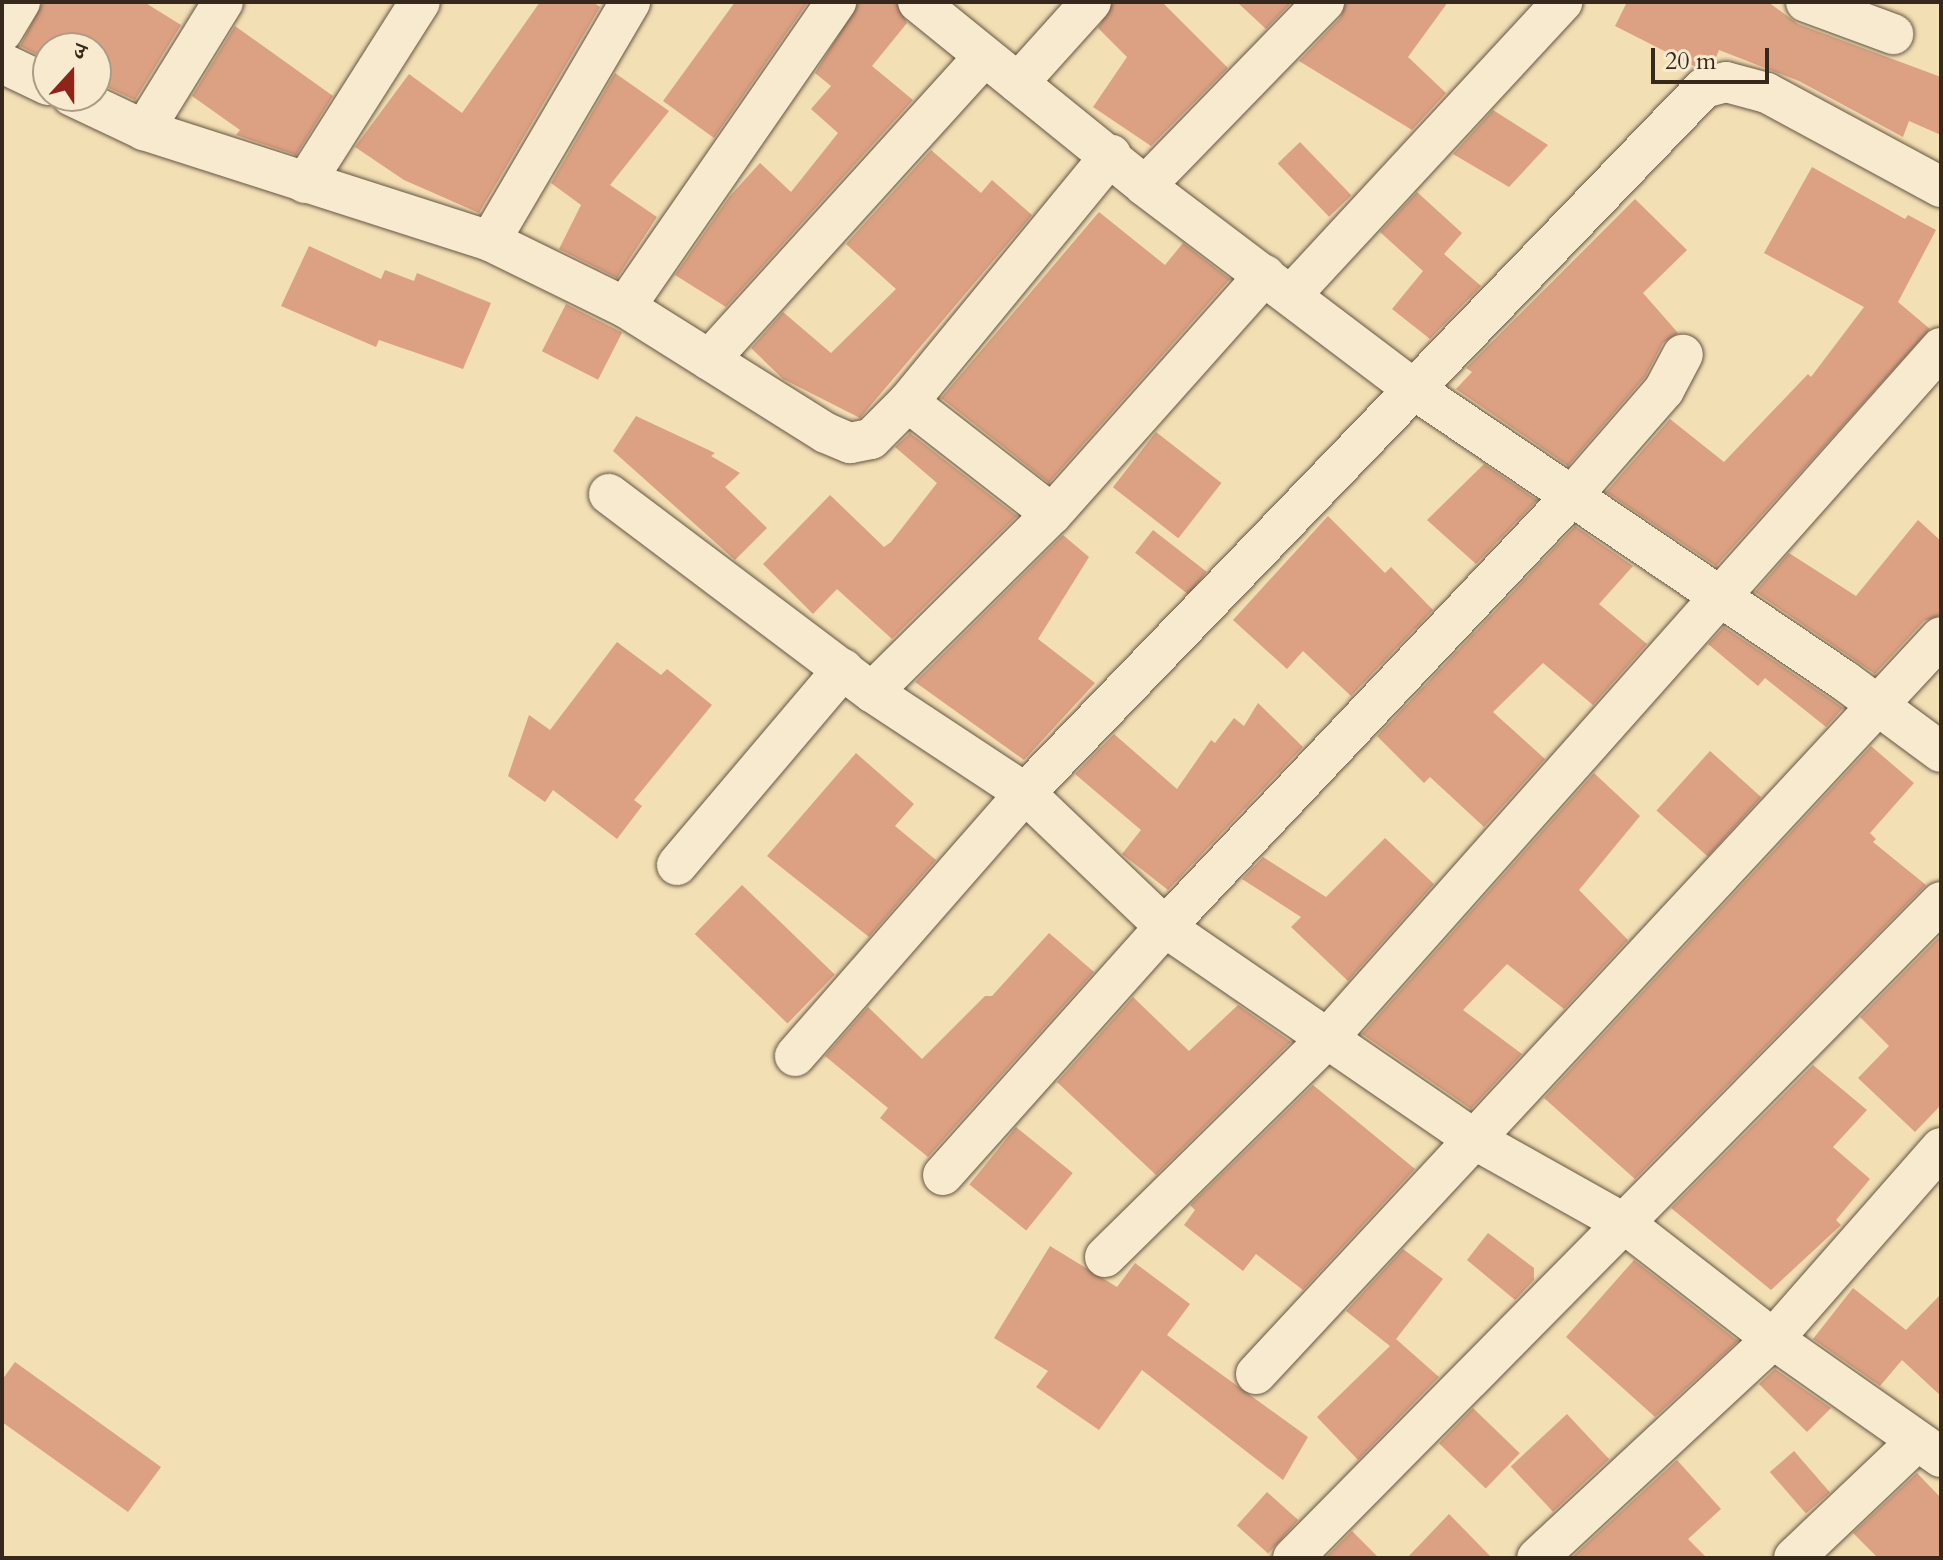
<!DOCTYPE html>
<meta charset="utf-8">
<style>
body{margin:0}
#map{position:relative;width:1943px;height:1560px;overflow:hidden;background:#f3dfb4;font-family:Cardo,"Noto Serif Devanagari",serif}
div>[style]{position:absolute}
.building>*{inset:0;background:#dba182;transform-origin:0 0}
.roads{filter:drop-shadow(0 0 2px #655642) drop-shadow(0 0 2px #655642)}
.street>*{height:40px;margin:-20px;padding:0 20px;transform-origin:20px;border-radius:20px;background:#f7eace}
span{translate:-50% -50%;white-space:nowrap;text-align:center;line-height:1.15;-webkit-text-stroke:6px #f7eace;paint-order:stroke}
.frame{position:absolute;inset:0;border:4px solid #36291c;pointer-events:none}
.north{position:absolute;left:32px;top:32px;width:80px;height:80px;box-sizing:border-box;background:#f7eace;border:2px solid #aa9d87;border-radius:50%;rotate:21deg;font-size:22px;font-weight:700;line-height:32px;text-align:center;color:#36291c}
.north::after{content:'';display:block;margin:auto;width:28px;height:36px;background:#8f2418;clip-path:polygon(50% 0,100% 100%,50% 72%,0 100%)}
.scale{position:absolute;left:1651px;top:48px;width:118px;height:36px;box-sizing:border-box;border:4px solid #36291c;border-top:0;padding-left:10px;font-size:24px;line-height:28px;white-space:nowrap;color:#36291c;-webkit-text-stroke:6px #f7eace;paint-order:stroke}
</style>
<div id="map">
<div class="building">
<i style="clip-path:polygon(43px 2px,144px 2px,181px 25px,135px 100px,96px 82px,96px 48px,48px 48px,48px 60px,20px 46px)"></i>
<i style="clip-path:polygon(540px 2px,593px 2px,600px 7px,479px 213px,404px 180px,355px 147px,409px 74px,462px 113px)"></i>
<i style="clip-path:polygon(735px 2px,808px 2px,714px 138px,663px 101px)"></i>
<i style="clip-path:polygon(859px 2px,896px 2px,907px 23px,872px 66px,913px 100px,726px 307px,675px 275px,730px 196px,760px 163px,791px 192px,838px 133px,811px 109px,831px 86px,815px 73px)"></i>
<i style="clip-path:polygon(1113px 2px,1162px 2px,1228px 68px,1151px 146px,1093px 107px,1127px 57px,1098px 28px)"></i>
<i style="clip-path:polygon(1237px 2px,1292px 2px,1266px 29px)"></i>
<i style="clip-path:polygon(1346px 2px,1448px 2px,1408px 57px,1446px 93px,1412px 130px,1299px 61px,1340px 18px)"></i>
<i style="clip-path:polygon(1627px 2px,1768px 2px,1798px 24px,1941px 77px,1941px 135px,1909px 121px,1903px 137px,1799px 81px,1719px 50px,1714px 62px,1696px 67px,1615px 26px)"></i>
<i style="clip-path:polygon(235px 26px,333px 96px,296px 155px,236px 135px,240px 130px,192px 96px)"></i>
<i style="clip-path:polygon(615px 73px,669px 111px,610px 185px,657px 217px,617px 278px,559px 249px,581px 205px,551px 183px)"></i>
<i style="clip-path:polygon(1493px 110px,1548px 145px,1509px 187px,1453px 154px)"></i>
<i style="left:1300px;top:142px;width:74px;height:31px;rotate:46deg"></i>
<i style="clip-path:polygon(931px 150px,981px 193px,992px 180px,1032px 215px,860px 418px,783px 379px,751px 348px,783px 312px,831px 353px,896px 289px,846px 244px)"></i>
<i style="clip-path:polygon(1812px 167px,1905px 219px,1908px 215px,1936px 230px,1898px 302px,1930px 329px,1716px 566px,1606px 492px,1670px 419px,1724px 462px,1808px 374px,1811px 377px,1864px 307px,1764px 253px)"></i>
<i style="clip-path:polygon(1417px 192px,1462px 233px,1444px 254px,1481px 286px,1430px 339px,1392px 309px,1423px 271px,1380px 232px)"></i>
<i style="clip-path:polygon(1635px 199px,1687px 250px,1643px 293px,1678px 333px,1663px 343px,1645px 377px,1568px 466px,1456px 389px,1472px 372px,1466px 368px)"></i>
<i style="clip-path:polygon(1099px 212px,1165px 265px,1183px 243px,1230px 279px,1049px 483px,941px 398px)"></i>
<i style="clip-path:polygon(309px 246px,381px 279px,385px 270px,414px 281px,417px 273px,491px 303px,463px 369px,379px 340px,376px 347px,281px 306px)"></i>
<i style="left:566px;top:304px;width:63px;height:53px;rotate:27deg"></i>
<i style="clip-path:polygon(636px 416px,715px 453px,711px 456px,740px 473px,725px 487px,767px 528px,735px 560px,613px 451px)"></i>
<i style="left:1156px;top:432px;width:83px;height:70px;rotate:38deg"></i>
<i style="clip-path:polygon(910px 433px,1017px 516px,892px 639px,837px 589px,813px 614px,763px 564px,830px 495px,884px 547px,891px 542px,937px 483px,895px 447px)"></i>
<i style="clip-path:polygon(1484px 464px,1537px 500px,1476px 564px,1427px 520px)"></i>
<i style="clip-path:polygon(1328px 516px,1385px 573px,1391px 567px,1433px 610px,1351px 696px,1303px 651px,1287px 669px,1233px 620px)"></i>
<i style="clip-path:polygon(1918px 520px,1941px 541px,1941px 615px,1924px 621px,1875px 674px,1755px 592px,1789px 553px,1856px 596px)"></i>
<i style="clip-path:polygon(1575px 526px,1633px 566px,1599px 604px,1647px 644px,1593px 705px,1543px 663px,1493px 712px,1545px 759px,1484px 827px,1430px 777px,1424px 783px,1377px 736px)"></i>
<i style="left:1153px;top:530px;width:68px;height:29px;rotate:38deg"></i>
<i style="clip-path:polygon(1063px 535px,1089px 557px,1038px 639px,1095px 683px,1024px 760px,915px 682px)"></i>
<i style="clip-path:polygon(1724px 627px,1832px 700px,1843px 708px,1826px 727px,1765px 678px,1758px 686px,1708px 644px)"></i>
<i style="clip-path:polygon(617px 642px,661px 675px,667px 669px,712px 705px,634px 800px,642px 806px,617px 839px,553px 790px,545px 802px,508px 776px,529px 715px,550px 730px)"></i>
<i style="clip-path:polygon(1258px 703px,1303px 747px,1168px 890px,1122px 854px,1141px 830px,1075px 774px,1114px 734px,1177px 789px,1211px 740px,1215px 743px,1234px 718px,1244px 726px)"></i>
<i style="clip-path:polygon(1871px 746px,1914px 783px,1870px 833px,1876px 839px,1873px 842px,1926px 885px,1635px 1179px,1544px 1098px)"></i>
<i style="left:1710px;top:751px;width:69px;height:80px;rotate:42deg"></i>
<i style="clip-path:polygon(856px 753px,914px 804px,895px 826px,936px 860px,869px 937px,767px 856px)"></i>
<i style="clip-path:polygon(1594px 773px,1640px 816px,1579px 890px,1628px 940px,1564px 1009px,1507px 964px,1463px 1010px,1522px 1054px,1471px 1109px,1362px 1034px)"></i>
<i style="clip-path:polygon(1385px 838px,1434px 884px,1348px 981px,1291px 927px,1301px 917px,1242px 879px,1263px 857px,1326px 897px)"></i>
<i style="left:742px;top:885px;width:129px;height:68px;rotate:44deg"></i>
<i style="clip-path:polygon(1049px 933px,1094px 972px,928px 1157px,880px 1118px,888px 1108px,825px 1056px,868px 1007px,922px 1059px,985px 996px,992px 996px)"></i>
<i style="clip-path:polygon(1941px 935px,1941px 1105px,1915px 1132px,1858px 1078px,1889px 1046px,1860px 1017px)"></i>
<i style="clip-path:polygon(1133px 997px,1189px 1051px,1238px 1005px,1291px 1042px,1156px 1175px,1057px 1082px)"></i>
<i style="clip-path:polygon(1813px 1065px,1867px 1110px,1833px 1147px,1870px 1179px,1836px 1220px,1841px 1225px,1771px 1290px,1671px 1208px)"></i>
<i style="clip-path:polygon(1313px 1085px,1415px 1169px,1303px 1290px,1256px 1254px,1243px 1271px,1184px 1225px,1195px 1210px,1190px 1205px)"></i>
<i style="left:1016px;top:1127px;width:73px;height:74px;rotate:39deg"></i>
<i style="clip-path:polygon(1488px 1233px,1534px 1268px,1534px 1280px,1515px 1300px,1467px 1260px)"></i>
<i style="clip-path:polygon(1050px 1246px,1117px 1287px,1135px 1263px,1190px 1304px,1167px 1335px,1308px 1437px,1283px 1480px,1142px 1370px,1099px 1430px,1036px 1387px,1048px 1371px,994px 1338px)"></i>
<i style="clip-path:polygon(1403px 1249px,1443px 1279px,1396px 1339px,1439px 1377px,1358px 1460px,1317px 1417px,1390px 1346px,1346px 1311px)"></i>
<i style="clip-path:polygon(1634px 1260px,1738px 1341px,1655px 1417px,1566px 1337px)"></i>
<i style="clip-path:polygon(1853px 1288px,1906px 1330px,1941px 1294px,1941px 1396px,1902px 1360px,1880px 1386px,1813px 1339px)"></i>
<i style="clip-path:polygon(15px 1362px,161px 1467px,128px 1512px,2px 1422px,2px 1380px)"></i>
<i style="clip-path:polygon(1775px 1369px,1831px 1408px,1807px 1432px,1759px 1384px)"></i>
<i style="left:1473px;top:1408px;width:65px;height:49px;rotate:44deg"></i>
<i style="left:1567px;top:1414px;width:62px;height:77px;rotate:47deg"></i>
<i style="left:1794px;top:1451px;width:55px;height:32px;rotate:49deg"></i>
<i style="clip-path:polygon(1677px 1460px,1721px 1509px,1688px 1539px,1707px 1558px,1571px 1558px)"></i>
<i style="clip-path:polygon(1917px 1473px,1941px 1498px,1941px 1558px,1878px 1558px,1853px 1533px)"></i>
<i style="left:1267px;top:1492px;width:42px;height:45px;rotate:42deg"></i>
<i style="clip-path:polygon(1449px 1514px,1492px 1558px,1407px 1558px)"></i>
<i style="clip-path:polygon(1352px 1531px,1379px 1558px,1325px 1558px)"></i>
</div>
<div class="roads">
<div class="street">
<i style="left:918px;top:2px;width:292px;rotate:39deg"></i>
<i style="left:1145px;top:186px;width:338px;rotate:37.1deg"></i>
<i style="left:1415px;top:390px;width:519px;rotate:34.09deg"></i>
<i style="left:1845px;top:681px;width:119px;rotate:36.5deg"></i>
<i style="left:1806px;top:2px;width:93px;rotate:20.2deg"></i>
<i style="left:2px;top:32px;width:35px;rotate:-59deg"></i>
<i style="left:2px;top:63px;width:51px;rotate:25.6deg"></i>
<i style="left:1018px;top:83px;width:109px;rotate:-48deg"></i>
<i style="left:72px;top:96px;width:80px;rotate:25.3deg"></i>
<i style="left:144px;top:130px;width:363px;rotate:17.8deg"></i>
<i style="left:490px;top:241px;width:150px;rotate:26.1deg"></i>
<i style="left:625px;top:307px;width:237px;rotate:32.1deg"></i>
<i style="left:826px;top:433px;width:26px;rotate:23deg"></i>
<i style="left:850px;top:443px;width:21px;rotate:-11deg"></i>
<i style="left:871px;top:439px;width:52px;rotate:-45deg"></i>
<i style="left:908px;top:402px;width:320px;rotate:-50.6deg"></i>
<i style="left:144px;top:130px;width:150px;rotate:-58.3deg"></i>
<i style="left:305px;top:183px;width:214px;rotate:-57.6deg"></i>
<i style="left:1145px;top:186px;width:257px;rotate:-45.8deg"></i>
<i style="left:490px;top:241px;width:277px;rotate:-59.6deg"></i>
<i style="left:1292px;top:294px;width:398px;rotate:-47.2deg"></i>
<i style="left:625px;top:307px;width:371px;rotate:-55.3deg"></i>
<i style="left:709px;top:360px;width:408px;rotate:-47.8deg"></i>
<i style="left:908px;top:402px;width:182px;rotate:37.9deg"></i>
<i style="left:609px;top:494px;width:329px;rotate:37deg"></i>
<i style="left:872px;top:692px;width:183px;rotate:33.4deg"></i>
<i style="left:1025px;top:793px;width:194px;rotate:43.7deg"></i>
<i style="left:1165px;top:927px;width:373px;rotate:34.5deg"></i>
<i style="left:1472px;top:1138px;width:176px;rotate:29.3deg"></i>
<i style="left:1625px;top:1224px;width:187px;rotate:37.8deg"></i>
<i style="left:1773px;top:1339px;width:322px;rotate:137.1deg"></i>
<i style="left:872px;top:692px;width:253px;rotate:-44.7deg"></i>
<i style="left:1052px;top:514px;width:320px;rotate:-48.3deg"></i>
<i style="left:677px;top:865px;width:257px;rotate:-49.7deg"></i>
<i style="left:795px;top:1056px;width:349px;rotate:-48.8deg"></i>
<i style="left:1025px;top:793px;width:979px;rotate:-46.08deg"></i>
<i style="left:1704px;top:88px;width:23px;rotate:-15deg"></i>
<i style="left:1726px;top:82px;width:42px;rotate:15deg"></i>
<i style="left:1767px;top:93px;width:198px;rotate:28.4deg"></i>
<i style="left:1941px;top:1148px;width:254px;rotate:131.3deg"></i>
<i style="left:1773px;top:1339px;width:205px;rotate:35.1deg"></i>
<i style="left:943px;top:1175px;width:333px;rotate:-48.2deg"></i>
<i style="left:1165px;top:927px;width:591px;rotate:-46.64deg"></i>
<i style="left:1571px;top:497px;width:142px;rotate:-49deg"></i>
<i style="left:1664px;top:390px;width:40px;rotate:-62deg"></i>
<i style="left:1105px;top:1257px;width:310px;rotate:-44.5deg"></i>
<i style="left:1326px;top:1040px;width:926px;rotate:-48.37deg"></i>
<i style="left:1256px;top:1374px;width:1006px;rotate:-47.09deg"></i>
<i style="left:1293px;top:1558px;width:922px;rotate:-45.35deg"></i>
<i style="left:1794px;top:1558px;width:167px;rotate:-43.5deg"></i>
</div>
</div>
<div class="frame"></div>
<div class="north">उ</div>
<div class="scale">20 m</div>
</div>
